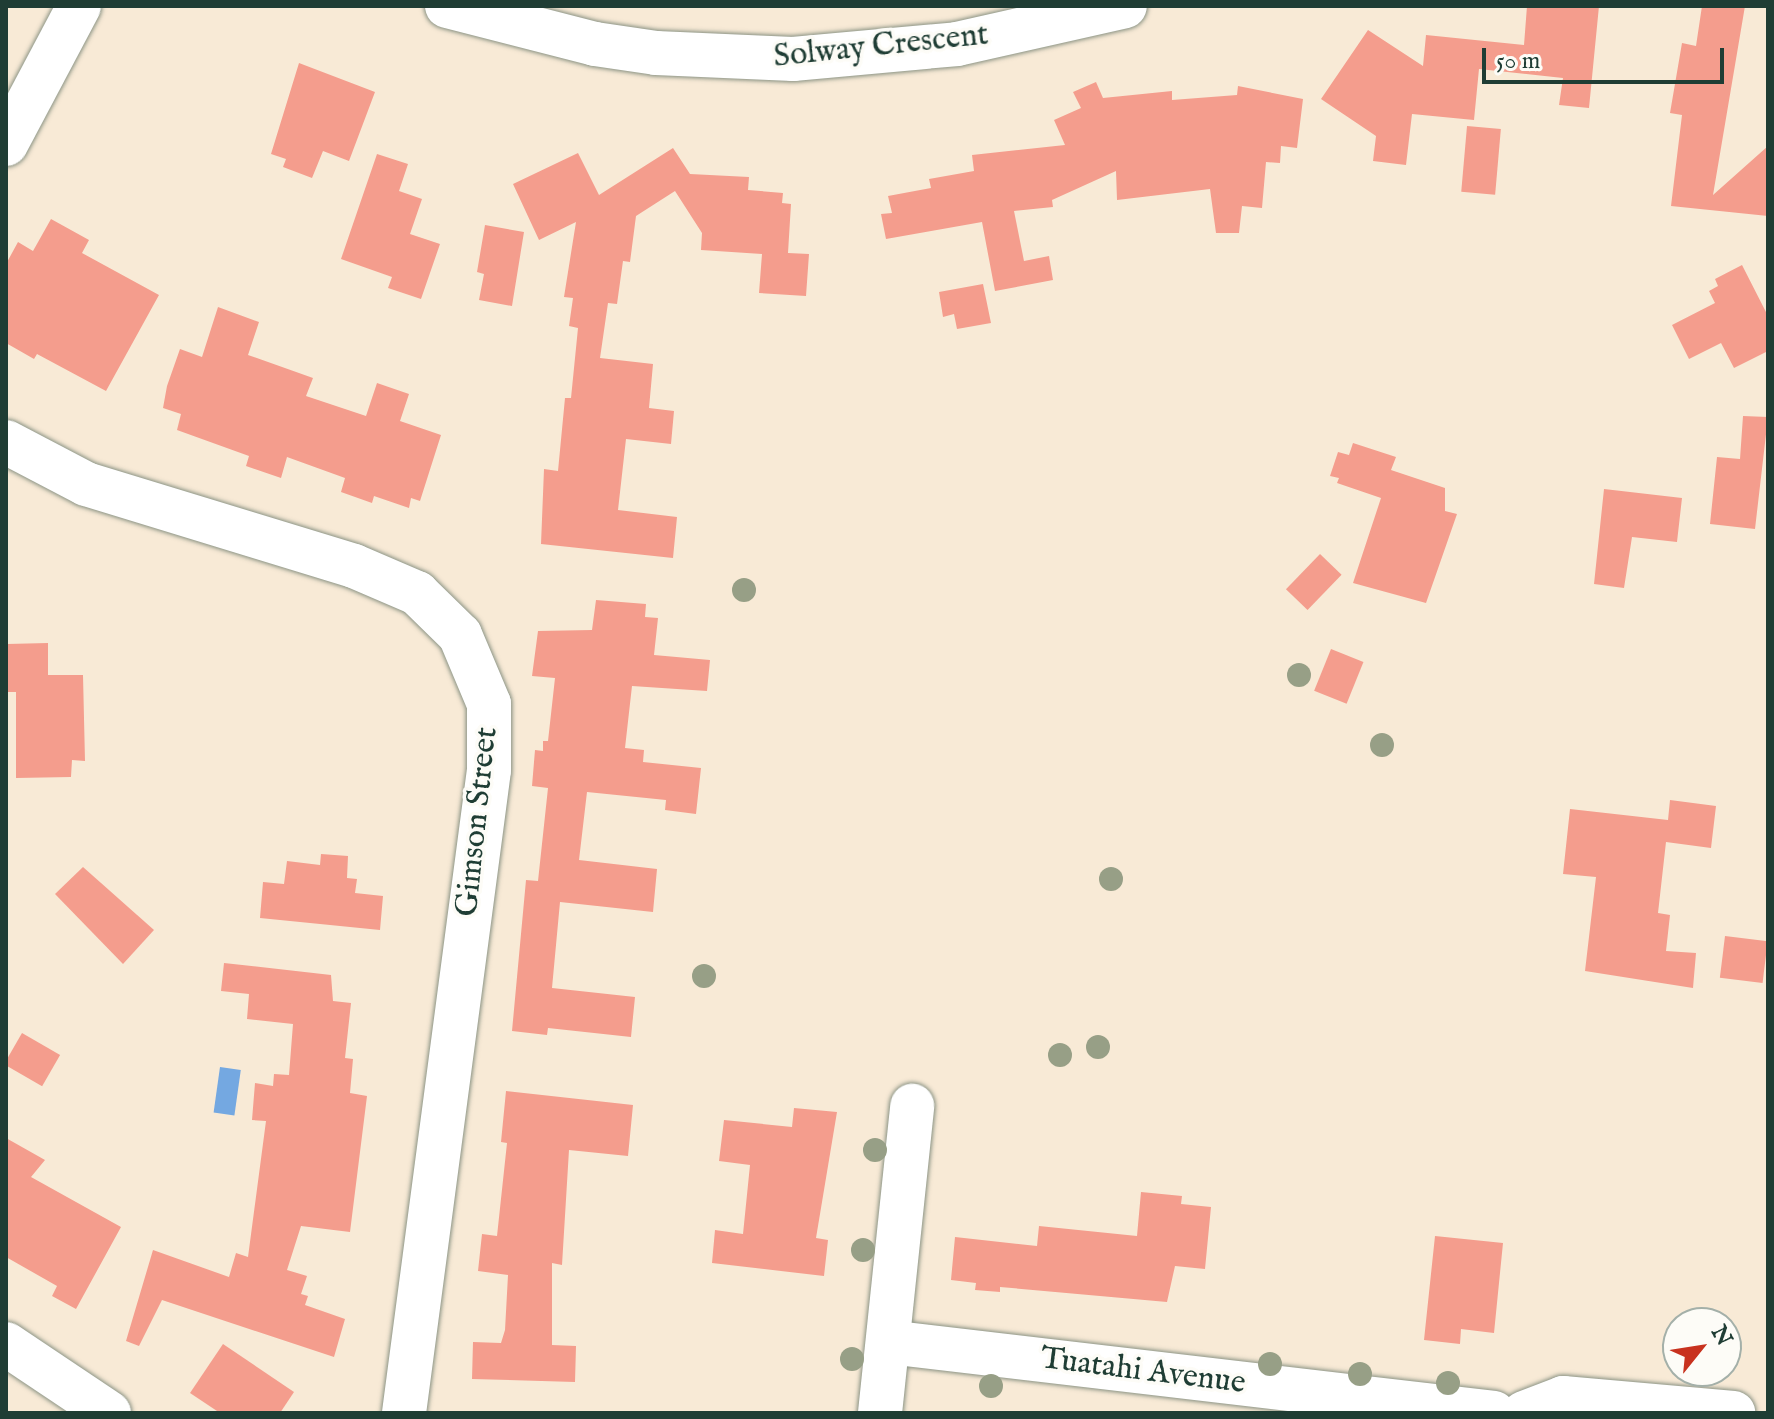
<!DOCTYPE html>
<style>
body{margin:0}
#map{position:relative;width:1774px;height:1419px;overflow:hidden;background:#f8ead6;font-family:"IM FELL English",serif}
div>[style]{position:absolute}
.water>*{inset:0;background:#74a8e1;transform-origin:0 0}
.building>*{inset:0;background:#f49d8d;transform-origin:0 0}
.roads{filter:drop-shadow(0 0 2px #8c9485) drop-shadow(0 0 2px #8c9485)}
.minor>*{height:44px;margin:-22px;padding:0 22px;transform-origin:22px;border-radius:22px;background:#fff}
.trees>*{width:24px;height:24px;margin:-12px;border-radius:50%;background:#979f86}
span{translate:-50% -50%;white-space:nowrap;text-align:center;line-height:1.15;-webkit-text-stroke:7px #fdfcf7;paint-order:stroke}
.street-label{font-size:32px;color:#1f3d34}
.frame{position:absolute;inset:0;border:8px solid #1f3d34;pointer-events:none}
.north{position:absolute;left:1662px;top:1307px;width:80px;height:80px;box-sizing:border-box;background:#fdfcf7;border:2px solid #a4b0a9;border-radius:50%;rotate:60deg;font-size:22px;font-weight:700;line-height:32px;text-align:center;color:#1f3d34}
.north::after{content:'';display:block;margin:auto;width:28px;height:36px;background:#c8321e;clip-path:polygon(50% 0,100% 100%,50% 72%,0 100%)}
.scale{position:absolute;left:1482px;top:48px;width:242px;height:36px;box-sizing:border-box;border:4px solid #1f3d34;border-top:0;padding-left:10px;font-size:24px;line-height:28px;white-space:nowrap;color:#1f3d34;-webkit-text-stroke:6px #fdfcf7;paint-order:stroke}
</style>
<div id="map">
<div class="water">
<i style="left:220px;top:1067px;width:21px;height:46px;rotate:8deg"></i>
</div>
<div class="building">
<i style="clip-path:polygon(1527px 6px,1599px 6px,1589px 108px,1559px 105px,1563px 78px,1479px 69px,1474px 120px,1412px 114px,1406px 165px,1373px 161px,1376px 136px,1321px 99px,1368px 30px,1423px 66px,1426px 35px,1524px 45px)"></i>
<i style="clip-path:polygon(1702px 6px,1745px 6px,1713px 195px,1768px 146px,1768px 216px,1671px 206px,1682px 115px,1670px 113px,1682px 43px,1696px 46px)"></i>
<i style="clip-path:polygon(299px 63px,375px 92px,349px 161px,323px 151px,312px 178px,283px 167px,286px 159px,271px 154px)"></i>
<i style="clip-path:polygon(1096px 82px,1103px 98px,1172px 91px,1172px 100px,1237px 95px,1238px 86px,1303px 99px,1297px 148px,1281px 146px,1280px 163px,1266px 162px,1262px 208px,1242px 206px,1239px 233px,1216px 233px,1210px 189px,1117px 200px,1116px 171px,1052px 200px,1053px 207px,1014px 211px,1024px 261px,1049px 256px,1053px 280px,995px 291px,982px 222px,886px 239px,881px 214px,892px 213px,888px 196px,931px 188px,929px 179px,974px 171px,972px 155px,1065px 145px,1054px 120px,1081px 108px,1073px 92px)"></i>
<i style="left:1467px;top:126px;width:34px;height:66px;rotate:5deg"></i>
<i style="clip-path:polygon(673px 148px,690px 174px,749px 177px,748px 190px,783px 193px,782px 203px,791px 204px,788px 253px,809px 254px,806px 296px,759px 293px,762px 254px,701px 250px,702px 233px,675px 191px,636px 216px,630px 262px,623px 261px,617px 304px,608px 303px,600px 358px,653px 364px,649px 408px,674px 411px,671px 444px,626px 439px,618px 510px,677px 517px,673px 558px,541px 544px,544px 469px,558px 471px,565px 398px,571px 398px,578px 328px,569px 326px,573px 298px,564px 297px,576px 222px,539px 240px,513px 184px,578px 153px,599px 195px)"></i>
<i style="clip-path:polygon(377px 154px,408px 164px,399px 191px,422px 199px,410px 234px,440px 244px,421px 299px,388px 288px,392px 277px,341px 259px)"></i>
<i style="clip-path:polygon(51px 219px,89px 240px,82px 253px,159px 295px,106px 391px,37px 354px,34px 359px,6px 343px,6px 264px,18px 242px,33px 251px)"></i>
<i style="clip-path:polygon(485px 225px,524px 232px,512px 306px,479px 300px,484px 274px,477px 272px)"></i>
<i style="clip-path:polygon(1742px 265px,1768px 316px,1768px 351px,1734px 368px,1721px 343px,1689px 359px,1672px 325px,1715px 303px,1709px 291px,1718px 286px,1715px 279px)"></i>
<i style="clip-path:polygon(983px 284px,991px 323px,957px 329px,954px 314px,943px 317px,939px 292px)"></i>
<i style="clip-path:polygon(218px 307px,259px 322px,248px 355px,313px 378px,306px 396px,366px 416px,377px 383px,409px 394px,400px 421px,441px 435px,420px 501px,411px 498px,409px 508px,374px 496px,372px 503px,341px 492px,345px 478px,287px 457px,281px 478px,246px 466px,249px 456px,177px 430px,181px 414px,163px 408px,167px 386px,180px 349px,202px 357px)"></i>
<i style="clip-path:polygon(1743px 416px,1768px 417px,1755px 529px,1710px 524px,1717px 457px,1740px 459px)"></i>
<i style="clip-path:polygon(1353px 443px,1396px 457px,1391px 470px,1445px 488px,1445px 511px,1457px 514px,1426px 603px,1353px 583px,1381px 498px,1337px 483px,1339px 478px,1330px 476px,1338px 452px,1349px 455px)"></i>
<i style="clip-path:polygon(1604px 489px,1682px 498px,1677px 542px,1632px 537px,1624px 588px,1594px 584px)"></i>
<i style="left:1320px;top:554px;width:30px;height:49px;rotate:44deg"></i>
<i style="clip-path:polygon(596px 600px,646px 604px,645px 617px,658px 618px,654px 655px,710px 660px,707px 691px,632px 686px,625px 748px,644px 750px,643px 762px,701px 768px,696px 814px,665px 810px,666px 800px,587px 792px,579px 860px,657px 869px,653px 912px,560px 902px,552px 988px,635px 997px,631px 1037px,548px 1028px,547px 1035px,512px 1031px,526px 880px,538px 881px,548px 788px,532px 786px,535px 750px,543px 751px,543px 741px,548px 741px,555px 678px,532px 676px,538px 631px,592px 630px)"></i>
<i style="clip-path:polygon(48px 643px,48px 675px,83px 675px,85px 761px,72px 760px,71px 777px,16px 778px,16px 692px,7px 692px,7px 644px)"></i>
<i style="left:1331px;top:649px;width:35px;height:45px;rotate:22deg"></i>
<i style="clip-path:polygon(1670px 800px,1716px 806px,1711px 848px,1666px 842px,1658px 913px,1670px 915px,1666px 951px,1696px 953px,1693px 988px,1585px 971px,1596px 877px,1563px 874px,1570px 809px,1668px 820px)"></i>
<i style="clip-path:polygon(321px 854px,348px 856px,347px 878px,357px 879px,355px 893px,383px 896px,380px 930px,260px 918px,263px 882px,284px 884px,287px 861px,320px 865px)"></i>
<i style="clip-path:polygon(83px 867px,154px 930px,123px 964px,55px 894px)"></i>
<i style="left:1725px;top:936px;width:43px;height:42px;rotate:7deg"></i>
<i style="clip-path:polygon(224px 963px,331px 975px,333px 1001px,351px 1003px,345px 1058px,353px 1059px,350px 1093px,367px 1096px,350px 1232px,301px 1226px,287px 1270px,307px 1276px,301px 1294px,308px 1296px,305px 1305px,345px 1319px,334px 1357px,162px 1300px,139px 1346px,126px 1341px,153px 1250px,229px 1277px,236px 1253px,248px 1257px,266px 1121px,252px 1120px,255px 1083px,273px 1086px,274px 1074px,289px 1075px,293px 1024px,247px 1019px,249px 994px,221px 991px)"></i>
<i style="left:22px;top:1033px;width:44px;height:36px;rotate:30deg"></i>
<i style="clip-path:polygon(506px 1091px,633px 1105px,628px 1156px,569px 1150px,562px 1265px,552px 1263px,552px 1345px,576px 1346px,575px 1382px,472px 1379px,473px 1342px,501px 1343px,505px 1330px,508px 1275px,478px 1271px,482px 1234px,497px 1236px,507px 1143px,501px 1142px)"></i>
<i style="clip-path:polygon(794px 1108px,837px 1112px,816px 1238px,828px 1240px,824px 1276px,712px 1263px,715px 1230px,743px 1234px,750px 1165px,719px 1161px,724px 1120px,792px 1127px)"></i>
<i style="clip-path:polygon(6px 1138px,45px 1160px,31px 1177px,121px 1227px,76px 1309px,52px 1296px,57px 1286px,6px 1257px)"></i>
<i style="clip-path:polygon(1141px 1192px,1182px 1196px,1181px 1204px,1211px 1207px,1205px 1269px,1175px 1266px,1167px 1302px,1000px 1287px,1000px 1292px,975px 1290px,976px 1283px,951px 1280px,955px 1237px,1037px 1246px,1039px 1226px,1137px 1236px)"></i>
<i style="clip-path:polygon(1435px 1236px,1503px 1243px,1494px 1333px,1461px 1329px,1460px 1344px,1424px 1340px)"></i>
<i style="clip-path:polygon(223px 1344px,294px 1392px,280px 1413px,220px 1413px,190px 1393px)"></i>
</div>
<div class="roads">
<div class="minor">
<i style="left:447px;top:6px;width:153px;rotate:14.4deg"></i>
<i style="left:595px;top:44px;width:62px;rotate:8.4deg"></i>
<i style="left:656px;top:53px;width:137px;rotate:2.5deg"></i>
<i style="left:793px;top:59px;width:165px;rotate:-5.2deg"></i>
<i style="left:957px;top:44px;width:172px;rotate:-12.7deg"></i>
<i style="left:6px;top:144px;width:156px;rotate:-62.1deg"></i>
<i style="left:6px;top:442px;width:90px;rotate:27.7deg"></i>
<i style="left:86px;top:484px;width:280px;rotate:17deg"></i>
<i style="left:354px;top:566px;width:69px;rotate:23.2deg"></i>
<i style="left:417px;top:593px;width:60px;rotate:44.3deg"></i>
<i style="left:460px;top:635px;width:75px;rotate:67.2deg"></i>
<i style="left:489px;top:704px;width:66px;rotate:90deg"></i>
<i style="left:489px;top:770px;width:649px;rotate:97.53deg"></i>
<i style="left:888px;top:1342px;width:610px;rotate:6.68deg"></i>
<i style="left:6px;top:1344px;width:124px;rotate:33.8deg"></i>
<i style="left:880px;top:1413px;width:309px;rotate:-84deg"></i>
<i style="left:1524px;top:1413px;width:42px;rotate:-21deg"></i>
<i style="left:1563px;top:1398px;width:171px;rotate:5deg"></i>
</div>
</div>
<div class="trees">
<i style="left:744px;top:590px"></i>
<i style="left:1299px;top:675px"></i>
<i style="left:1382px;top:745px"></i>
<i style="left:1111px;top:879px"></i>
<i style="left:704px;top:976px"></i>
<i style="left:1098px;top:1047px"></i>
<i style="left:1060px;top:1055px"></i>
<i style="left:875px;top:1150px"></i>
<i style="left:863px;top:1250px"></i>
<i style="left:852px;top:1359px"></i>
<i style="left:1270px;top:1364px"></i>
<i style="left:1360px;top:1374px"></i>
<i style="left:1448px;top:1383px"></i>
<i style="left:991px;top:1386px"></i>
</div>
<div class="street-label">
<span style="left:881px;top:47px;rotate:-6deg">Solway Crescent</span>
<span style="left:478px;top:822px;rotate:-84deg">Gimson Street</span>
<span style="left:1143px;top:1372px;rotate:7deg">Tuatahi Avenue</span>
</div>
<div class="frame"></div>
<div class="north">N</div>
<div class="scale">50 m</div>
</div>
